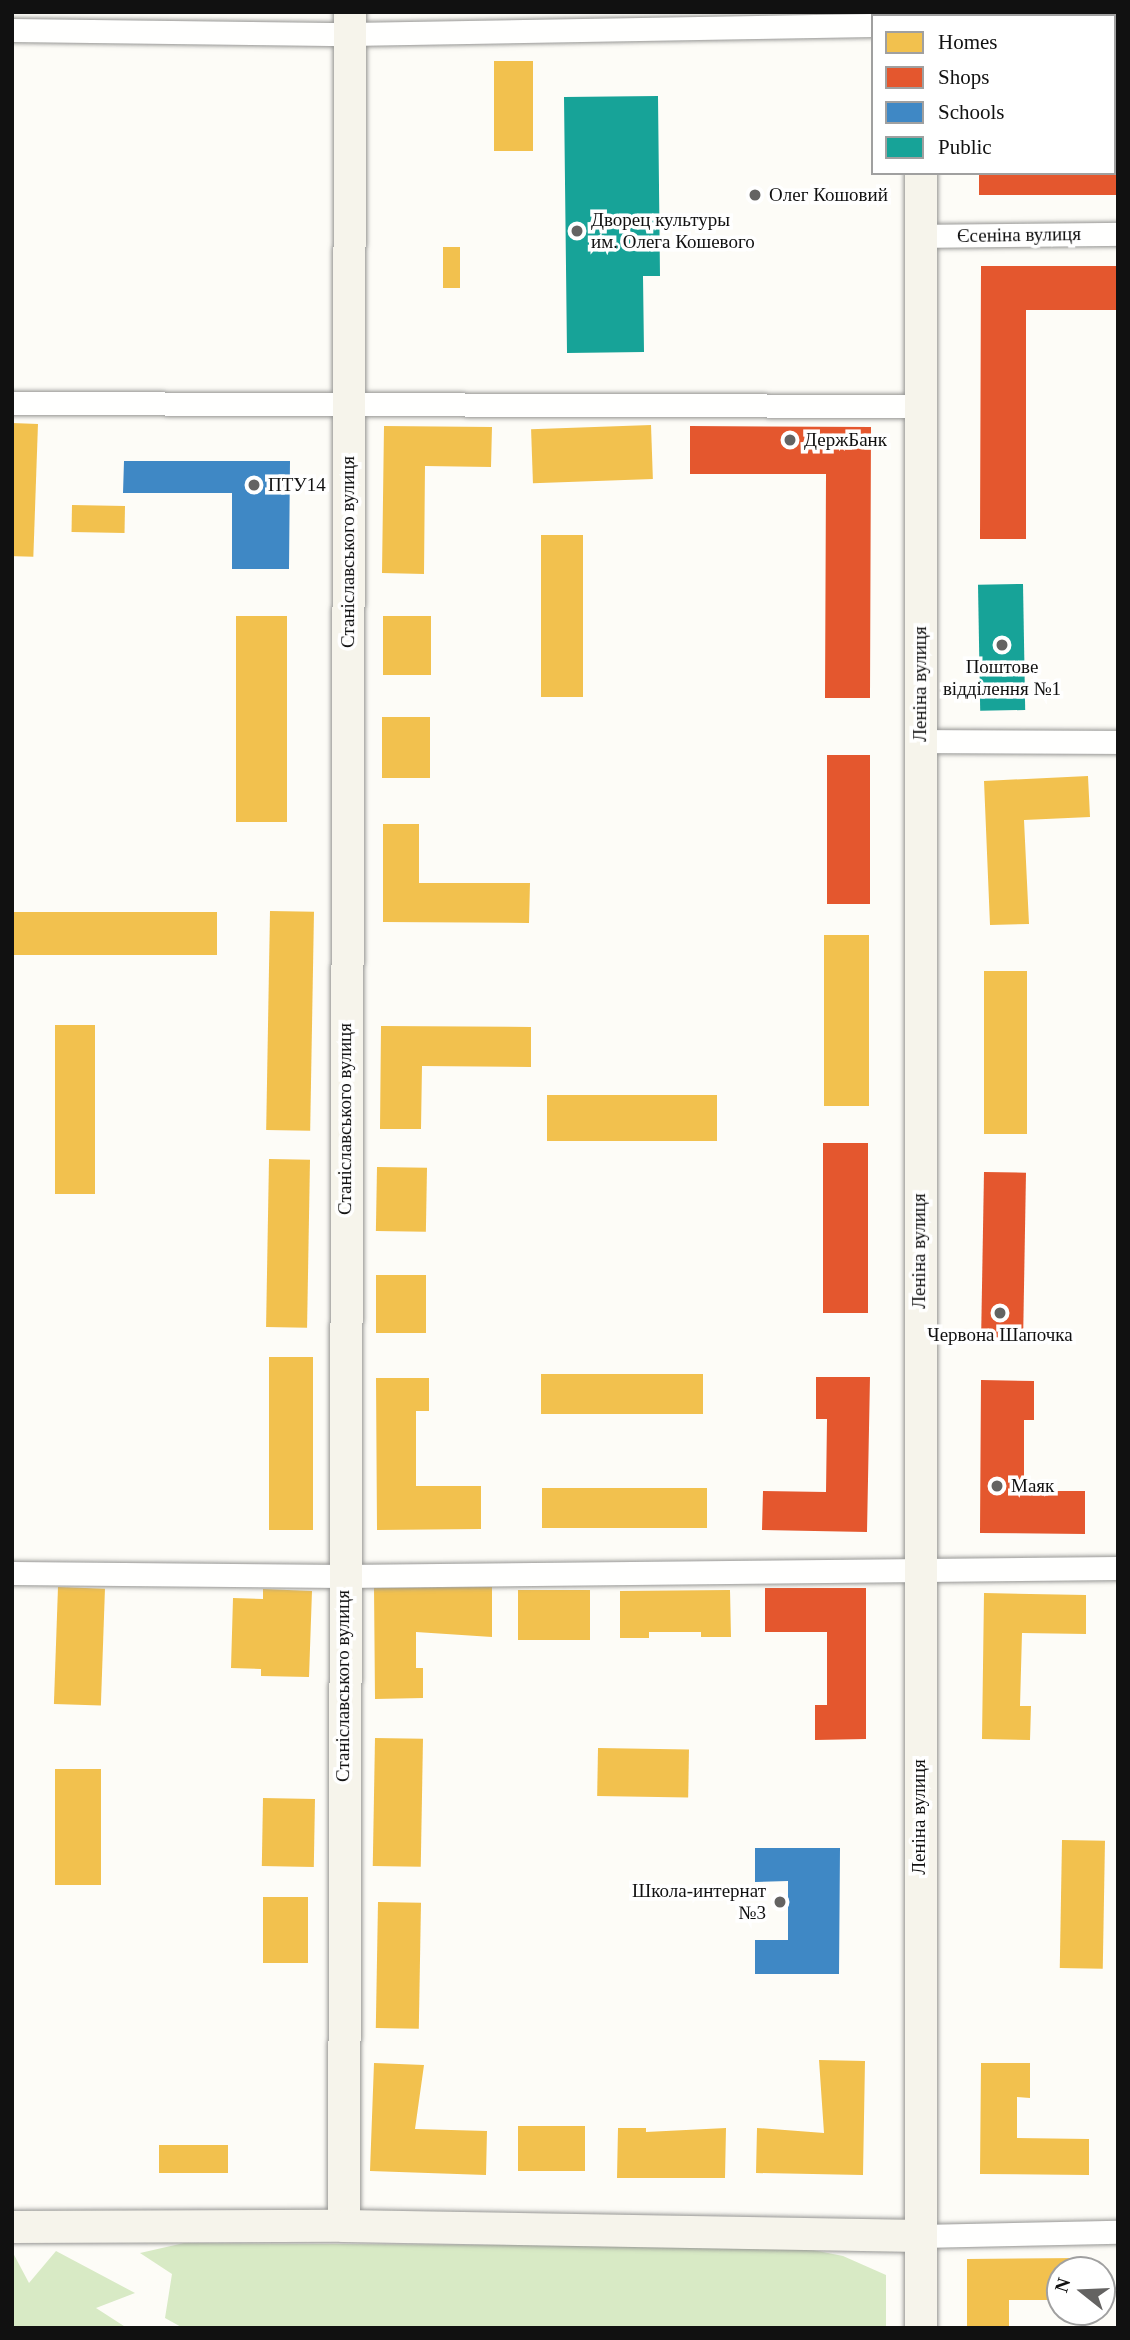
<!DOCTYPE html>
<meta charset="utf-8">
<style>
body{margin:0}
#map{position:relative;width:1130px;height:2340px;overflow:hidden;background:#fdfcf7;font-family:"Times New Roman",serif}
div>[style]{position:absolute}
.forest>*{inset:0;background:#d8eac5}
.homes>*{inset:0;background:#f2c14e;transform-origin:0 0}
.shops>*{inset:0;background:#e4572e;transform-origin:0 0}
.schools>*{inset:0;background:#3f88c5}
.public>*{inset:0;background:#17a398;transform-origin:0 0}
.roads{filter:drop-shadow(0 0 2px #979795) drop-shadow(0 0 2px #979795)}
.street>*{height:23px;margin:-11.5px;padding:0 11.5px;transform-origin:11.5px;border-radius:11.5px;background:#fffffe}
.secondary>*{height:32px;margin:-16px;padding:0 16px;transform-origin:16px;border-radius:16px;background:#f6f4eb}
.dots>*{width:19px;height:19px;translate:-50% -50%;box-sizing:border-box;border:4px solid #fff;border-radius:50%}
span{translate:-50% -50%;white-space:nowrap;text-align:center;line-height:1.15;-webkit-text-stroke:7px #fff;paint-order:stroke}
.poi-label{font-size:19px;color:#111}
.left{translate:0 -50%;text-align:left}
.right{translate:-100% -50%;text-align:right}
.street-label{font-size:19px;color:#111}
.frame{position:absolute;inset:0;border:14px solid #111;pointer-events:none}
.legend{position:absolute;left:871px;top:14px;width:245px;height:161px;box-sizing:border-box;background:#fff;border:2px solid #a0a0a0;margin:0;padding:9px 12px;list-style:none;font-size:21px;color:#111}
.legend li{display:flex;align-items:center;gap:14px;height:35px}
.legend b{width:35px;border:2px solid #a0a0a0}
.north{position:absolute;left:1046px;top:2256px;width:70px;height:70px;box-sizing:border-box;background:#fff;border:2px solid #a0a0a0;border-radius:50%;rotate:288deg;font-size:19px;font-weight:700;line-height:28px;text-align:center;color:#111}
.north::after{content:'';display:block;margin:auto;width:24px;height:32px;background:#646362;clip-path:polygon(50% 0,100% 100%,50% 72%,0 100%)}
</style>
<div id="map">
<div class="forest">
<i style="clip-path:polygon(184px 2243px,798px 2247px,843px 2256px,886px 2275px,886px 2328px,183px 2328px,165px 2318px,172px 2274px,140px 2253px)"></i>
<i style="clip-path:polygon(12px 2251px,29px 2283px,56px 2251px,135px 2293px,96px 2308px,127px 2328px,12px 2328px)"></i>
</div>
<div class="homes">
<i style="left:494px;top:61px;width:39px;height:90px"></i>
<i style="left:443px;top:247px;width:17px;height:41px"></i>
<i style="left:12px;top:423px;width:26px;height:133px;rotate:2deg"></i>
<i style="left:651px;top:425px;width:54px;height:120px;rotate:88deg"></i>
<i style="clip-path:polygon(384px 426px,492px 427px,491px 467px,425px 466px,424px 574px,382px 573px)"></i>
<i style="left:72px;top:505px;width:53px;height:27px;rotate:1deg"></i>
<i style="left:541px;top:535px;width:42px;height:162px"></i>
<i style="left:236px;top:616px;width:51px;height:206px"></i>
<i style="left:383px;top:616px;width:48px;height:59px"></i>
<i style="left:382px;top:717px;width:48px;height:61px"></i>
<i style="clip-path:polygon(1088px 776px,1090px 817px,1024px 820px,1029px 924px,990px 925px,984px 781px)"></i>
<i style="clip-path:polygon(383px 824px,419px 824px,419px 883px,530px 883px,529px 923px,383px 922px)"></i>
<i style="left:270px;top:911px;width:44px;height:219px;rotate:1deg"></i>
<i style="left:12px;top:912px;width:205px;height:43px"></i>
<i style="left:824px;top:935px;width:45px;height:171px"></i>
<i style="left:984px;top:971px;width:43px;height:163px"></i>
<i style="left:95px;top:1025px;width:169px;height:40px;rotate:90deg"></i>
<i style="clip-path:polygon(381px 1026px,531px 1027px,531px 1067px,422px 1066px,421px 1129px,380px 1129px)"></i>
<i style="left:717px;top:1095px;width:46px;height:170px;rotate:90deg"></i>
<i style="left:269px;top:1159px;width:41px;height:168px;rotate:1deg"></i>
<i style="left:377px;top:1167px;width:50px;height:64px;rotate:1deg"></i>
<i style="left:376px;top:1275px;width:50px;height:58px"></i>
<i style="left:269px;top:1357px;width:44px;height:173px"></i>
<i style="left:541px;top:1374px;width:162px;height:40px"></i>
<i style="clip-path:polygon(376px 1378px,429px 1378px,429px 1411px,416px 1411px,416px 1486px,481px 1486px,481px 1529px,377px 1530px)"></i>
<i style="left:542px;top:1488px;width:165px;height:40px"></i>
<i style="left:58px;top:1587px;width:47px;height:117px;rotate:2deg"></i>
<i style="clip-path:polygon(492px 1587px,492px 1637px,416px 1632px,416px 1668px,423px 1668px,423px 1698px,375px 1699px,374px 1588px)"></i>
<i style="clip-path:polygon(263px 1589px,312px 1591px,309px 1677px,261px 1676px,261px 1669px,231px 1668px,233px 1598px,263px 1599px)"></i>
<i style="left:518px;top:1590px;width:72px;height:50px"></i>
<i style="clip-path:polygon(730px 1590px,731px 1637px,701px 1637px,701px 1632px,649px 1632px,649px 1638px,620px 1638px,620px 1591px)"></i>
<i style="clip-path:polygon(984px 1593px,1086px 1595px,1086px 1634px,1022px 1633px,1020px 1706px,1031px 1706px,1030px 1740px,982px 1739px)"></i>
<i style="left:375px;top:1738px;width:48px;height:128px;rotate:1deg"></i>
<i style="left:598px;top:1748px;width:91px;height:48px;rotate:1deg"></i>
<i style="left:55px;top:1769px;width:46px;height:116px"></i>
<i style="left:263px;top:1798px;width:52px;height:68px;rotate:1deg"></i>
<i style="left:1062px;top:1840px;width:43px;height:128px;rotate:1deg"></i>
<i style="left:263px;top:1897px;width:45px;height:66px"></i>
<i style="left:378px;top:1902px;width:43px;height:126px;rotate:1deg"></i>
<i style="clip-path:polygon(819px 2060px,865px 2061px,863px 2175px,756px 2173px,757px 2128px,824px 2133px)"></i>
<i style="clip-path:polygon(374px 2063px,424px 2065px,415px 2129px,487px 2131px,486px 2175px,370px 2171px)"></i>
<i style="clip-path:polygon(981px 2063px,1030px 2063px,1030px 2098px,1017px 2097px,1017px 2138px,1089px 2139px,1089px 2175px,980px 2174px)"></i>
<i style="left:518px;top:2126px;width:67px;height:45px"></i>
<i style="clip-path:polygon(618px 2128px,646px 2128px,646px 2132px,726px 2128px,725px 2178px,617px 2178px)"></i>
<i style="left:159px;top:2145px;width:69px;height:28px"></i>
<i style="clip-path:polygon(1080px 2258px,1080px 2270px,1060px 2270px,1060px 2307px,1051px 2307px,1051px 2300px,1009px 2300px,1009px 2328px,967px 2328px,967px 2259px)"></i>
</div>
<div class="shops">
<i style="left:979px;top:12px;width:48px;height:4px"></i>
<i style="clip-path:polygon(1114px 154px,1118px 195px,979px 195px,979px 173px,1114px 173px)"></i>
<i style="clip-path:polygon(981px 266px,1118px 266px,1118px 310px,1026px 310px,1026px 539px,980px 539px)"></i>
<i style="clip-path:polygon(690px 426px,871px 427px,870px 698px,825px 698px,826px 474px,690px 474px)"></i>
<i style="left:827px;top:755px;width:43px;height:149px"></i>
<i style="left:823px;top:1143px;width:45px;height:170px"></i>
<i style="left:984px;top:1172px;width:42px;height:169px;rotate:1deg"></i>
<i style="clip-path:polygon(816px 1377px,870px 1377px,867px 1532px,762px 1530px,763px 1491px,826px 1492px,827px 1419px,816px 1419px)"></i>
<i style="clip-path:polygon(981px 1380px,1034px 1381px,1034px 1420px,1024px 1420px,1024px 1491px,1085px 1491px,1085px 1534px,980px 1533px)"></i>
<i style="clip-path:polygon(765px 1588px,866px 1588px,866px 1739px,815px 1740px,815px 1705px,827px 1705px,827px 1632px,765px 1632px)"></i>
</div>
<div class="schools">
<i style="clip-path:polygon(124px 461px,290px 461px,289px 569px,232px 569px,232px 493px,123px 493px)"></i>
<i style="clip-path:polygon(755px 1848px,840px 1848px,839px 1974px,755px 1974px,755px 1940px,788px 1940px,788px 1881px,755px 1882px)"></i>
</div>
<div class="public">
<i style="clip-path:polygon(658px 96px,660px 276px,643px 276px,644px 352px,567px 353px,564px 97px)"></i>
<i style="left:1023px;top:584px;width:126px;height:45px;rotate:89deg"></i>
</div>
<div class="roads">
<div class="street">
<i style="left:12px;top:30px;width:338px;rotate:0.7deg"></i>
<i style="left:350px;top:34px;width:523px;rotate:-0.99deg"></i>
<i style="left:921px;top:236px;width:197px;rotate:-0.6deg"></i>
<i style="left:12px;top:403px;width:908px;rotate:0.19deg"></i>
<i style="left:920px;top:741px;width:198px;rotate:0.3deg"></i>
<i style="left:12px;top:1573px;width:331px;rotate:0.5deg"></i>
<i style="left:343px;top:1576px;width:775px;rotate:-0.59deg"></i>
<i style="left:920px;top:2236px;width:198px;rotate:-1.2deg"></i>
</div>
<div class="secondary">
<i style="left:922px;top:16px;width:4px;rotate:-90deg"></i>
<i style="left:344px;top:2226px;width:2214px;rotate:-89.84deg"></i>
<i style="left:12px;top:2227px;width:332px;rotate:-0.2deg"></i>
<i style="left:344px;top:2226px;width:576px;rotate:0.99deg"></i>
<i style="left:921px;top:2328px;width:2155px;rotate:-90deg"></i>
</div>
</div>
<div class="dots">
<i style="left:755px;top:195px;background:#646362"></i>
<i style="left:577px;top:231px;background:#646362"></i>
<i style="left:790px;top:440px;background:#646362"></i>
<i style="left:254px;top:485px;background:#646362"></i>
<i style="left:1002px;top:645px;background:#646362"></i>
<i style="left:1000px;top:1313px;background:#646362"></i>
<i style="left:997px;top:1486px;background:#646362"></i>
<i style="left:780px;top:1902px;background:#646362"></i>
</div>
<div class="poi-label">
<span class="left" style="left:769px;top:195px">Олег Кошовий</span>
<span class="left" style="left:591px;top:231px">Дворец культуры<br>им. Олега Кошевого</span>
<span class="left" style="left:804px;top:440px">ДержБанк</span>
<span class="left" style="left:268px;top:485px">ПТУ14</span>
<span style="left:1002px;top:678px">Поштове<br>відділення №1</span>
<span style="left:1000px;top:1335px">Червона Шапочка</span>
<span class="left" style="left:1011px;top:1486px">Маяк</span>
<span class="right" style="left:766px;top:1902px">Школа-интернат<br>№3</span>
</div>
<div class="street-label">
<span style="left:1019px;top:235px;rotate:-1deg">Єсеніна вулиця</span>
<span style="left:348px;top:552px;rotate:-90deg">Станіславського вулиця</span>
<span style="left:920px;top:684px;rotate:-90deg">Леніна вулиця</span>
<span style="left:345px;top:1119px;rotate:-90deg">Станіславського вулиця</span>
<span style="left:919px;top:1251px;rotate:-90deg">Леніна вулиця</span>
<span style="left:343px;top:1686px;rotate:-90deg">Станіславського вулиця</span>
<span style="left:919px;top:1817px;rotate:-90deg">Леніна вулиця</span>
</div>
<div class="frame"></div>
<ul class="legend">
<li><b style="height:19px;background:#f2c14e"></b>Homes</li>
<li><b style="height:19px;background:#e4572e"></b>Shops</li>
<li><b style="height:19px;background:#3f88c5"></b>Schools</li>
<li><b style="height:19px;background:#17a398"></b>Public</li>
</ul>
<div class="north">N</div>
</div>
